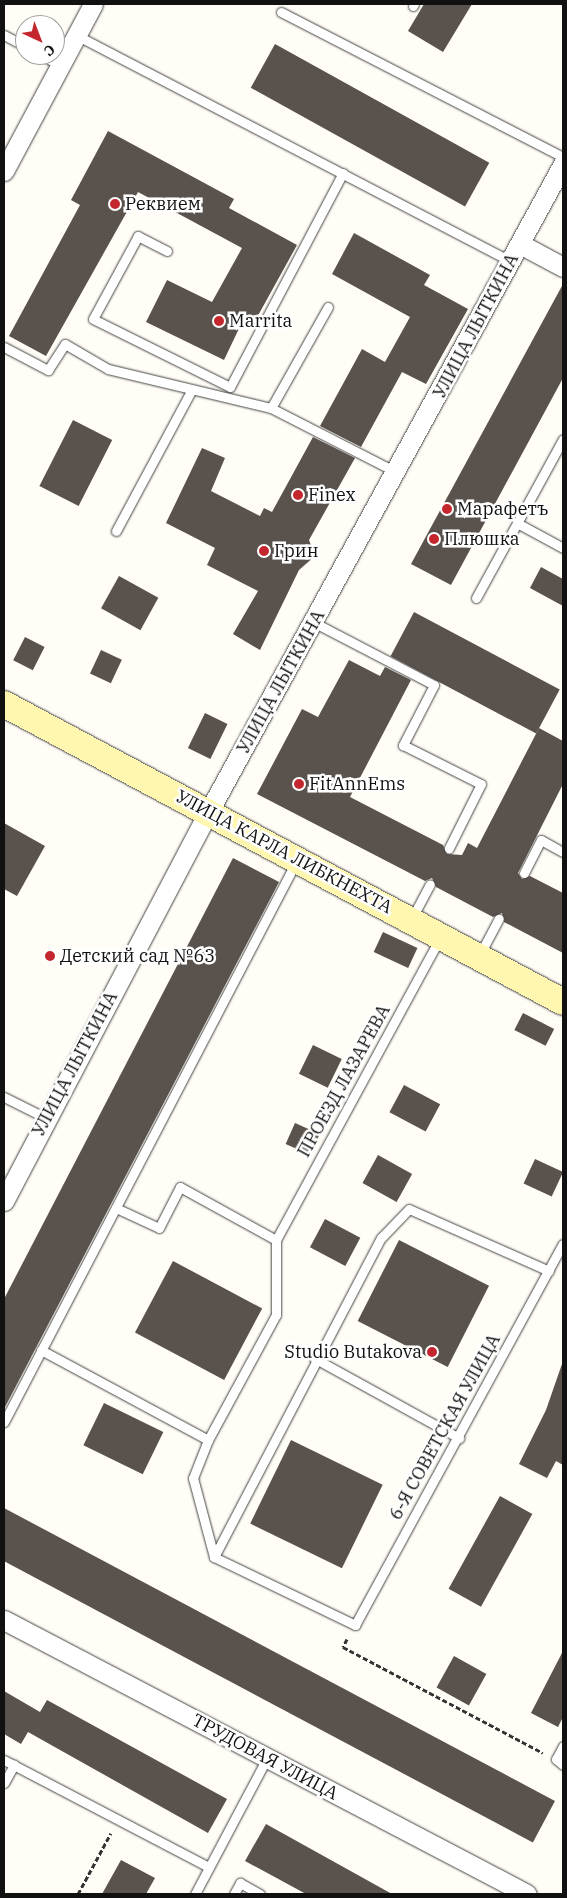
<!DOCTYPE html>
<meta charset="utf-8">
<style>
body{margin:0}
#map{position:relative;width:567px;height:1898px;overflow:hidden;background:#fffdf5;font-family:"IBM Plex Serif",serif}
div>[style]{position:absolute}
.building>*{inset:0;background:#5a524d;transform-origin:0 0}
.path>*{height:3px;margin-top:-1.5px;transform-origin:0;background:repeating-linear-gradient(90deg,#333 0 5px,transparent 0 7.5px)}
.roads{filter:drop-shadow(0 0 1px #444) drop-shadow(0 0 1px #444)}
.lane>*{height:9px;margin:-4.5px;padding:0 4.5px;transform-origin:4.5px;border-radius:4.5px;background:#fff}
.street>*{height:19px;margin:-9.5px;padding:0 9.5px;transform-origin:9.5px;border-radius:9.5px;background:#fff}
.secondary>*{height:26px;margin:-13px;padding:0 13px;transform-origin:13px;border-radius:13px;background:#fff6b0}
.dots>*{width:14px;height:14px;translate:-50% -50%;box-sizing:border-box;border:2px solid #fff;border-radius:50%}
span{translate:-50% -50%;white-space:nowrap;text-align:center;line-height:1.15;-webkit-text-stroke:5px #fff;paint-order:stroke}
.poi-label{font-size:18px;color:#111}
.left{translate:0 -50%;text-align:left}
.right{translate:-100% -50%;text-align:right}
.street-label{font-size:18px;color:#111}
.frame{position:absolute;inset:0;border:5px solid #111;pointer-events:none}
.north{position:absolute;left:15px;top:15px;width:50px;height:50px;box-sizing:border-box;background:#fff;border:1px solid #a0a0a0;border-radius:50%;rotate:137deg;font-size:14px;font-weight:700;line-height:20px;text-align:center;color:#111}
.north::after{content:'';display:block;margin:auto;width:18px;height:22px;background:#c4262e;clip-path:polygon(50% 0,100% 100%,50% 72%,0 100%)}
</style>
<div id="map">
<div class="building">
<i style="clip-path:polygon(424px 4px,472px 4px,443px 52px,408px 31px)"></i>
<i style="left:275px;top:44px;width:245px;height:50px;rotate:29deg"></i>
<i style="clip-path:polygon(108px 131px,234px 199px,229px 208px,297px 245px,255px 321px,245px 316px,224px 360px,146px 322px,167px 280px,212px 302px,242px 248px,138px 192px,46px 356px,9px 336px,80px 205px,71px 200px)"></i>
<i style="clip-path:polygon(354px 233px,430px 275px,424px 285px,468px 309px,426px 384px,402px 372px,361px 447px,320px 426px,362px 349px,385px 362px,410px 317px,332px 274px)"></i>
<i style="clip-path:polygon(563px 284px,563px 378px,451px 585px,411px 564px)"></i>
<i style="left:73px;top:420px;width:44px;height:74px;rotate:27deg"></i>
<i style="clip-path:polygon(313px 437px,355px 458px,309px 540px,315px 556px,299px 570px,260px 650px,233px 634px,258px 591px,207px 565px,215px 548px,166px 523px,202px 448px,225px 458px,211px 491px,260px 516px,264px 508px,272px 512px)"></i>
<i style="clip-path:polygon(541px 567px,563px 579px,563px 606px,530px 588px)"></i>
<i style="left:119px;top:576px;width:45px;height:37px;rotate:29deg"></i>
<i style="left:414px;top:612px;width:165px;height:50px;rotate:28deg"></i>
<i style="left:25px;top:637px;width:22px;height:26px;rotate:27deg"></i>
<i style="left:101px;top:650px;width:23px;height:26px;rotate:25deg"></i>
<i style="clip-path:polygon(349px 660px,380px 676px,385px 667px,411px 680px,350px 797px,443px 845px,447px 854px,462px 855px,468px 843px,477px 848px,539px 728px,563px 741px,563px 784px,518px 873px,522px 879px,530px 876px,563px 893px,563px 953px,504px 922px,502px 913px,493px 917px,436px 887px,432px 878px,425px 881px,257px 794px,302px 709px,318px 717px)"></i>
<i style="left:205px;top:713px;width:25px;height:39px;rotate:26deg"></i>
<i style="clip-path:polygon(4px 823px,45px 846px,17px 896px,4px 889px)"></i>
<i style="clip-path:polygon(233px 858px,279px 882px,4px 1409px,4px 1299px)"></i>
<i style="left:383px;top:932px;width:38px;height:22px;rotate:25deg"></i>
<i style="left:523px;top:1013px;width:35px;height:19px;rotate:27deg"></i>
<i style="left:313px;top:1045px;width:32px;height:32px;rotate:26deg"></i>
<i style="left:404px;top:1085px;width:41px;height:31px;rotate:28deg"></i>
<i style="left:295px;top:1123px;width:27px;height:23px;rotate:24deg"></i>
<i style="left:378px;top:1155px;width:39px;height:32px;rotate:29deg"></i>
<i style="left:535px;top:1159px;width:31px;height:27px;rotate:25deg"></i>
<i style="left:325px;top:1219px;width:40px;height:32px;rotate:28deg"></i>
<i style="left:399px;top:1240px;width:101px;height:91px;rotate:27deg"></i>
<i style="left:173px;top:1261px;width:101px;height:81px;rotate:28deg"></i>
<i style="clip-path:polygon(563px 1361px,563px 1465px,556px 1461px,547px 1478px,519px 1464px,546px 1410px)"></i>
<i style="left:104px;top:1403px;width:66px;height:47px;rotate:26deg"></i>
<i style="left:291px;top:1440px;width:102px;height:93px;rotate:26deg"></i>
<i style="left:500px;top:1496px;width:37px;height:106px;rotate:29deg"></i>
<i style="left:4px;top:1508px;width:624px;height:47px;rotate:28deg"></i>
<i style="clip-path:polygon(563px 1651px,563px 1717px,558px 1727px,531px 1713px)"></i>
<i style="left:454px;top:1656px;width:37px;height:36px;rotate:29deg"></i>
<i style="clip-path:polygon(4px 1691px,40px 1712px,47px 1700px,227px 1799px,208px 1833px,28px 1732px,21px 1744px,4px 1734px)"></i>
<i style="clip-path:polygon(266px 1824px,392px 1894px,306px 1894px,245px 1861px)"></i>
<i style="clip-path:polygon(121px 1860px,155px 1878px,146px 1894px,102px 1894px)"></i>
</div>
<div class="path">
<i style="left:347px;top:1639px;width:9px;rotate:117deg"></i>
<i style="left:343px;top:1647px;width:226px;rotate:27.9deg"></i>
<i style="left:78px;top:1894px;width:69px;rotate:-61.6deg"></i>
</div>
<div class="roads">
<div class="lane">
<i style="left:413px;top:6px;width:2px;rotate:-63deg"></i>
<i style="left:281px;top:12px;width:317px;rotate:27.2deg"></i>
<i style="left:4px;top:35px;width:24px;rotate:28deg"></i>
<i style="left:76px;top:35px;width:490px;rotate:27.5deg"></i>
<i style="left:41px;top:55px;width:21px;rotate:28deg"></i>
<i style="left:167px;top:251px;width:33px;rotate:-153deg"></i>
<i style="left:138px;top:236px;width:94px;rotate:118.5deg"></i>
<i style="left:93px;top:319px;width:153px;rotate:26.4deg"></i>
<i style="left:230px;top:387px;width:242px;rotate:-62.2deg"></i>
<i style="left:4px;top:347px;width:50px;rotate:27.6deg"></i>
<i style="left:48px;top:370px;width:31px;rotate:-57deg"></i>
<i style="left:65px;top:344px;width:50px;rotate:30.2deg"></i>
<i style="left:108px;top:369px;width:168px;rotate:13.5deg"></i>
<i style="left:271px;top:408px;width:140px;rotate:27.1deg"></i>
<i style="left:271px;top:408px;width:116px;rotate:-60.6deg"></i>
<i style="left:517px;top:523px;width:52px;rotate:28.5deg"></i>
<i style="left:116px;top:531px;width:159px;rotate:-61.8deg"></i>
<i style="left:476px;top:598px;width:181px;rotate:-61.3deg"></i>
<i style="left:315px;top:623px;width:134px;rotate:27.5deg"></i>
<i style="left:434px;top:685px;width:68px;rotate:117.3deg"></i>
<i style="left:403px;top:745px;width:87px;rotate:26.6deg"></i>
<i style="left:481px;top:784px;width:72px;rotate:116.6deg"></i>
<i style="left:524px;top:873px;width:37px;rotate:-63deg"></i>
<i style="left:541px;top:840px;width:25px;rotate:29deg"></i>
<i style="left:412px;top:918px;width:38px;rotate:-62deg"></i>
<i style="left:480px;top:954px;width:40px;rotate:-62deg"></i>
<i style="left:4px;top:1097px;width:47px;rotate:26.6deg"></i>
<i style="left:116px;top:1208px;width:47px;rotate:24.9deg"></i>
<i style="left:159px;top:1228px;width:46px;rotate:-62.9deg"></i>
<i style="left:180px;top:1187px;width:110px;rotate:28.9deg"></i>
<i style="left:41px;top:1350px;width:190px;rotate:28.3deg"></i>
<i style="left:208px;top:1440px;width:142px;rotate:-61.5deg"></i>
<i style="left:276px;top:1315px;width:75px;rotate:-90deg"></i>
<i style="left:276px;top:1240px;width:341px;rotate:-61.5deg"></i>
<i style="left:314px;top:1358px;width:166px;rotate:28.9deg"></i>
<i style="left:4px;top:1422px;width:632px;rotate:-62.46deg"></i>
<i style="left:208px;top:1440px;width:41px;rotate:111.5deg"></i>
<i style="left:193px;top:1478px;width:82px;rotate:75.1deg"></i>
<i style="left:214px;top:1557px;width:360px;rotate:-62.4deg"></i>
<i style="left:381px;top:1238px;width:40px;rotate:-46deg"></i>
<i style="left:409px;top:1209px;width:153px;rotate:23.9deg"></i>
<i style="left:214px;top:1557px;width:157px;rotate:25.7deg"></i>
<i style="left:355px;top:1625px;width:434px;rotate:-61.4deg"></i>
<i style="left:563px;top:1746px;width:15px;rotate:118deg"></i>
<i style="left:556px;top:1759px;width:9px;rotate:41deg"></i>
<i style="left:4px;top:1760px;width:231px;rotate:27.6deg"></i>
<i style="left:4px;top:1783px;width:21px;rotate:-61deg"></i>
<i style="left:195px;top:1894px;width:154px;rotate:-62.1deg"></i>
<i style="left:234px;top:1894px;width:13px;rotate:-61deg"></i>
<i style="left:240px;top:1883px;width:23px;rotate:29deg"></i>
</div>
<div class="street">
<i style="left:4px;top:171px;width:189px;rotate:-61.9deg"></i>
<i style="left:520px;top:244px;width:49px;rotate:28.1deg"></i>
<i style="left:4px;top:1201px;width:441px;rotate:-62.3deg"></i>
<i style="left:209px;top:811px;width:738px;rotate:-61.32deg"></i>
<i style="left:4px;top:1620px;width:590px;rotate:27.65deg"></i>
</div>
<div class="secondary">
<i style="left:4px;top:704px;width:633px;rotate:28.06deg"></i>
</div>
</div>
<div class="dots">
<i style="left:115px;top:204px;background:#c4262e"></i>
<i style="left:219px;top:321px;background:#c4262e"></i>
<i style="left:298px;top:495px;background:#c4262e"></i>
<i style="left:447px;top:509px;background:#c4262e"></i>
<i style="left:434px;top:539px;background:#c4262e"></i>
<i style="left:264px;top:551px;background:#c4262e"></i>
<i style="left:299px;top:784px;background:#c4262e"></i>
<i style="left:50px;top:956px;background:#c4262e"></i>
<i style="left:432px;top:1352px;background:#c4262e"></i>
</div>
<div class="poi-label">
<span class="left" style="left:125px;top:204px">Реквием</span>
<span class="left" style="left:229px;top:321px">Marrita</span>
<span class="left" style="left:308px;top:495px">Finex</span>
<span class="left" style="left:457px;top:509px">Марафетъ</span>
<span class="left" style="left:444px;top:539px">Плюшка</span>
<span class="left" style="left:274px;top:551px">Грин</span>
<span class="left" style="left:309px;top:784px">FitAnnEms</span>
<span class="left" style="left:60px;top:956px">Детский сад №63</span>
<span class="right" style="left:422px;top:1352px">Studio Butakova</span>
</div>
<div class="street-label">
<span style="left:476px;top:326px;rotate:-62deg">УЛИЦА ЛЫТКИНА</span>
<span style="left:281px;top:682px;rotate:-61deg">УЛИЦА ЛЫТКИНА</span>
<span style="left:284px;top:852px;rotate:28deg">УЛИЦА КАРЛА ЛИБКНЕХТА</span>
<span style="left:75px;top:1064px;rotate:-62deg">УЛИЦА ЛЫТКИНА</span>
<span style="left:344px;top:1081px;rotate:-61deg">ПРОЕЗД ЛАЗАРЕВА</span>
<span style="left:445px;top:1427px;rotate:-61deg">6-Я СОВЕТСКАЯ УЛИЦА</span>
<span style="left:265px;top:1757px;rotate:28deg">ТРУДОВАЯ УЛИЦА</span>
</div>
<div class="frame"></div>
<div class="north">С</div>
</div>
